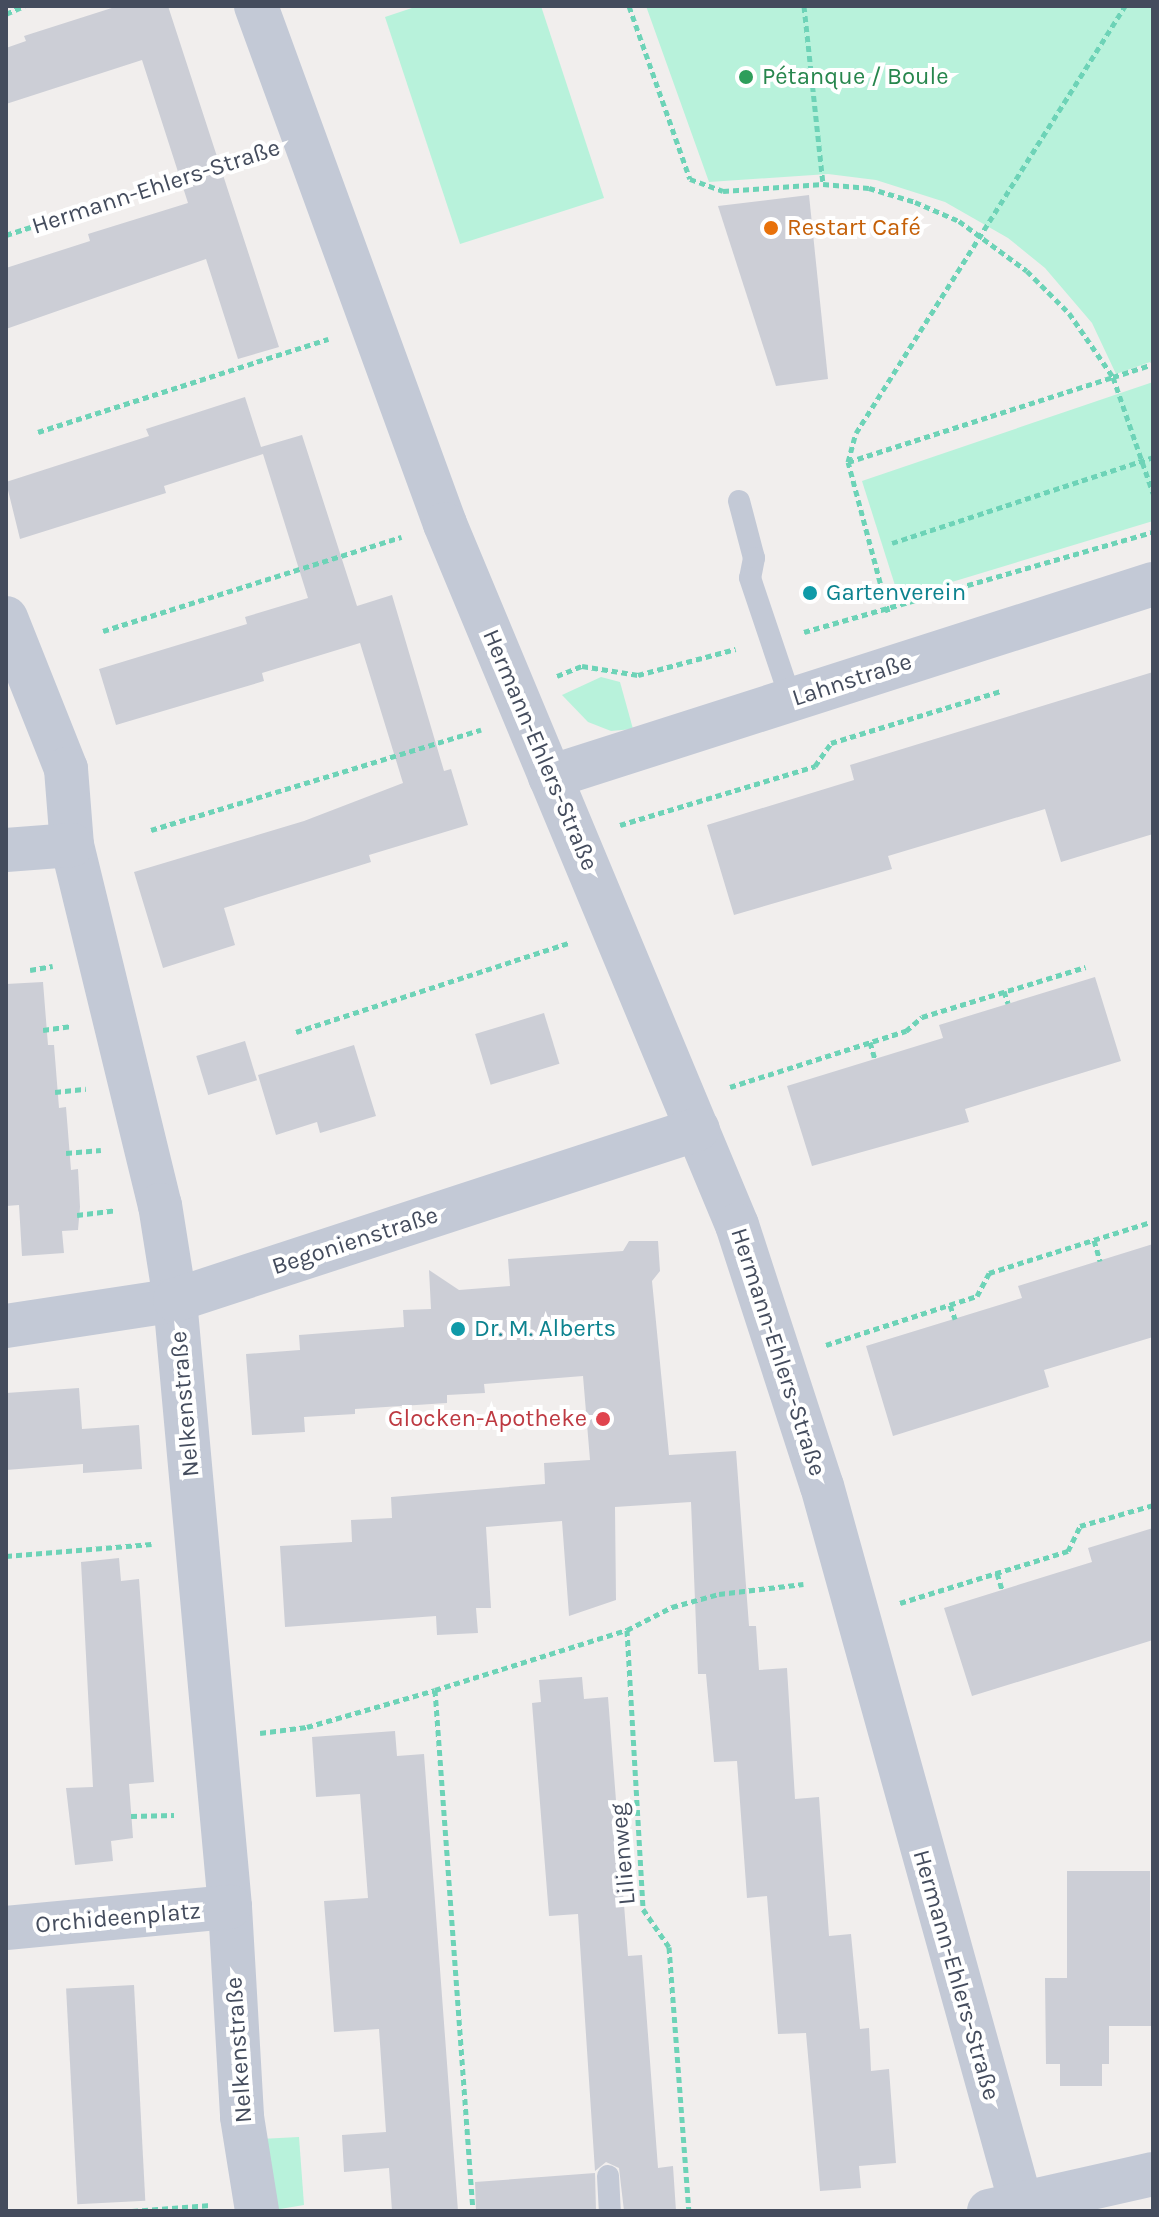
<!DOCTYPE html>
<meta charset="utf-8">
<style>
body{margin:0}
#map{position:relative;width:1159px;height:2217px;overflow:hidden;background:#f1eeed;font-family:Karla,sans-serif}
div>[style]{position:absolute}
.green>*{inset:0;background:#b8f2db}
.building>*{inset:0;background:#ccced6;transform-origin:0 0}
.path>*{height:5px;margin-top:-2.5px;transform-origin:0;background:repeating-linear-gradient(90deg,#6dd3b7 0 6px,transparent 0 10px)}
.lane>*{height:22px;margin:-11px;padding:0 11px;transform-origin:11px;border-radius:11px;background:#c3c9d6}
.street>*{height:44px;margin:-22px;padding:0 22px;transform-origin:22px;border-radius:22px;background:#c3c9d6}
.dots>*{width:22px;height:22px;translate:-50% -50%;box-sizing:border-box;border:4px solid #fff;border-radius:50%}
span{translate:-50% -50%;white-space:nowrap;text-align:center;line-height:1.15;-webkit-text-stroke:8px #fff;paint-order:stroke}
.leisure-label{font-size:24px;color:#27864d}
.left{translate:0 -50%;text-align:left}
.street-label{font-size:24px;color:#444c5d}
.food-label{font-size:24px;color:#c56008}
.culture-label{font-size:24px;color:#0d838f}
.health-label{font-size:24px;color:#be3a42}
.right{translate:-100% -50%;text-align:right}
.frame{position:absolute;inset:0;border:8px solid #444c5d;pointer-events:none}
</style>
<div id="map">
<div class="green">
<i style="clip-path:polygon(418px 6px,541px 6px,604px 198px,460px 244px,385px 17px)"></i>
<i style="clip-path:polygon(646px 6px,1153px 6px,1153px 361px,1116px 374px,1092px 323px,1045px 268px,1008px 238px,945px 202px,876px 180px,828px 174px,709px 182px)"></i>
<i style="clip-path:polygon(1153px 382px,1153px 521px,899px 598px,862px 481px)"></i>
<i style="clip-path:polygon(601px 677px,620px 682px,633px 729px,611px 731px,588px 722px,562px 695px)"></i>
<i style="clip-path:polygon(299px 2137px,304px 2205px,274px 2210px,260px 2139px)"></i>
</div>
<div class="building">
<i style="clip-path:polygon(118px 6px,168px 6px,279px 347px,238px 359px,206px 259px,6px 329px,6px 268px,90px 241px,88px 234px,188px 203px,142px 60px,6px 104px,6px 48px,26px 41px,24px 36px)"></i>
<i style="clip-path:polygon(809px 195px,828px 379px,776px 386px,718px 206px)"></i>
<i style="clip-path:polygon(245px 397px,261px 447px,302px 435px,357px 606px,392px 595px,444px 771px,451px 769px,468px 825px,369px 855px,371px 862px,224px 908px,235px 945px,163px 968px,134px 872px,304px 821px,403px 783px,360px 643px,262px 673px,264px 681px,116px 725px,99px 669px,247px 624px,245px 617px,308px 598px,263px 454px,164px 486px,166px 493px,20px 539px,6px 482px,149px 436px,146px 429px)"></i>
<i style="clip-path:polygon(1153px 672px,1153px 834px,1061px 862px,1045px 809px,888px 856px,892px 869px,734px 915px,707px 825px,854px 780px,850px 765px)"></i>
<i style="clip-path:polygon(1095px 977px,1121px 1061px,965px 1109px,969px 1122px,812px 1166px,787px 1086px,943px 1038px,939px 1025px)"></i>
<i style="clip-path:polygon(43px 982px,48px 1045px,54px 1045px,59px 1108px,66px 1107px,71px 1170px,78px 1169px,80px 1207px,78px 1230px,62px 1231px,64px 1253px,22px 1256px,19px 1205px,6px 1206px,6px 984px)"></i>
<i style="left:544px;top:1013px;width:53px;height:72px;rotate:73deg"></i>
<i style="left:245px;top:1041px;width:41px;height:51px;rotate:73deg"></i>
<i style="clip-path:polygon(354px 1045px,376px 1116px,320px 1133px,317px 1122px,276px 1135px,258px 1075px)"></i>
<i style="clip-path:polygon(629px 1241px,658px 1241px,660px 1271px,652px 1281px,669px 1455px,736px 1451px,749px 1626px,756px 1626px,759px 1670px,787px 1668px,795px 1799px,819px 1797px,829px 1936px,851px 1934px,860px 2029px,869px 2028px,871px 2071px,889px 2069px,896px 2163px,859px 2166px,861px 2188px,820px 2191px,806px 2033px,778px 2034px,767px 1896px,747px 1898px,737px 1761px,714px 1762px,706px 1674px,698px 1674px,691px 1502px,615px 1507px,616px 1600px,569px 1616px,562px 1521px,486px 1527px,491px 1608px,476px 1608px,478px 1633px,437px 1635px,436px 1616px,285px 1627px,280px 1546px,352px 1542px,351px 1520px,392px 1518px,391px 1497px,545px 1484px,544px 1463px,590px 1460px,583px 1376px,484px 1384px,485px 1393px,447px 1395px,447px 1403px,355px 1409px,355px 1414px,304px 1417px,305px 1432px,252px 1435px,246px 1354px,300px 1350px,299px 1335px,404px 1327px,403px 1310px,431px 1309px,429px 1270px,459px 1290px,510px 1286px,508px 1259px,623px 1251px)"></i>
<i style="clip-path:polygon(1153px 1244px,1153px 1337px,1044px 1370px,1049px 1387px,893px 1436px,866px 1346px,1022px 1298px,1018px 1286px)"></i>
<i style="clip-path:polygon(79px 1388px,82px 1429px,139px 1425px,142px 1469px,83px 1473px,83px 1464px,6px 1470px,6px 1393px)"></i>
<i style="clip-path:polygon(1153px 1528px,1153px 1640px,972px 1696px,944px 1608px,1092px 1562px,1088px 1548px)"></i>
<i style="clip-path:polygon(119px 1558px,121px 1581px,139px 1579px,154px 1782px,129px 1784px,133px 1838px,111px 1841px,113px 1861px,75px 1865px,66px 1788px,93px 1787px,81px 1562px)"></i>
<i style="clip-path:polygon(582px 1677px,584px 1699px,608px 1697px,628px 1956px,642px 1955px,658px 2168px,673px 2166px,676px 2211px,624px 2211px,619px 2168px,606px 2162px,595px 2171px,578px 1914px,549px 1916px,532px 1703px,541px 1702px,539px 1680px)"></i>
<i style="clip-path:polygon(395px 1731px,397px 1756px,424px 1754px,458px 2211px,392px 2211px,389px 2168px,344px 2172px,342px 2135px,386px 2132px,379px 2029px,334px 2032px,324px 1901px,368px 1898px,360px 1794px,316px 1797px,312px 1737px)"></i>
<i style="clip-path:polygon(1067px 1871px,1150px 1871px,1151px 2026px,1109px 2026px,1109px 2064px,1102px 2064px,1102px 2086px,1060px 2086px,1060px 2064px,1046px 2064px,1045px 1978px,1067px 1978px)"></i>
<i style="left:134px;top:1985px;width:216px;height:68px;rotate:87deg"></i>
<i style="clip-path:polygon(595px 2173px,596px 2211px,476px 2211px,475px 2182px)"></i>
</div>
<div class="path">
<i style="left:629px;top:6px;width:183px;rotate:70.6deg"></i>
<i style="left:690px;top:179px;width:35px;rotate:20deg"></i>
<i style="left:723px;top:191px;width:100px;rotate:-4deg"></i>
<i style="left:823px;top:184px;width:46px;rotate:5deg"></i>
<i style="left:869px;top:188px;width:48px;rotate:16.9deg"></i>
<i style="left:915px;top:202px;width:48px;rotate:23.4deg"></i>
<i style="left:959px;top:221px;width:84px;rotate:36.3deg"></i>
<i style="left:1027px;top:271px;width:59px;rotate:45deg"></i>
<i style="left:1069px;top:313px;width:78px;rotate:55.5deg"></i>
<i style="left:1113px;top:377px;width:42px;rotate:-18deg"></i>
<i style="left:804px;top:6px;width:179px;rotate:83.9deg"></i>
<i style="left:6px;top:14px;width:20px;rotate:-24deg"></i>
<i style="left:6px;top:235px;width:269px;rotate:-17.8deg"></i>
<i style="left:38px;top:432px;width:305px;rotate:-17.8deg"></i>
<i style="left:848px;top:462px;width:30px;rotate:-75deg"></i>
<i style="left:856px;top:433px;width:505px;rotate:-57.79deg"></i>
<i style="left:892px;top:543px;width:275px;rotate:-18.2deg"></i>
<i style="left:888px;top:612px;width:155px;rotate:-104.9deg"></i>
<i style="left:848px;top:462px;width:278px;rotate:-17.8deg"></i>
<i style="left:1113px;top:377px;width:123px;rotate:71deg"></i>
<i style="left:103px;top:631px;width:313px;rotate:-17.5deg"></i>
<i style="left:804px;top:632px;width:363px;rotate:-16deg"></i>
<i style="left:557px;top:676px;width:27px;rotate:-22deg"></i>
<i style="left:582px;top:666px;width:57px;rotate:9.1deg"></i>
<i style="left:638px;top:675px;width:101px;rotate:-14.9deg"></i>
<i style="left:620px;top:825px;width:204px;rotate:-16.8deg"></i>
<i style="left:815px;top:766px;width:28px;rotate:-55deg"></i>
<i style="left:831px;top:743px;width:178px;rotate:-17deg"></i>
<i style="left:151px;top:830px;width:345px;rotate:-16.9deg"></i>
<i style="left:30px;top:970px;width:23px;rotate:-10deg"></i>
<i style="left:1004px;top:991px;width:13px;rotate:72deg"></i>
<i style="left:43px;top:1030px;width:27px;rotate:-8deg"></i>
<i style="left:296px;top:1032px;width:287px;rotate:-18.1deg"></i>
<i style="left:870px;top:1042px;width:18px;rotate:74deg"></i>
<i style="left:730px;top:1087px;width:185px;rotate:-17.7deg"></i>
<i style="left:906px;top:1031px;width:21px;rotate:-41deg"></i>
<i style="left:922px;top:1017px;width:171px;rotate:-17deg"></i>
<i style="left:55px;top:1092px;width:31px;rotate:-6deg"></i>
<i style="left:66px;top:1153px;width:35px;rotate:-5deg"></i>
<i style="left:77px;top:1215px;width:39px;rotate:-7deg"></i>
<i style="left:1094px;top:1240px;width:22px;rotate:74deg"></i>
<i style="left:950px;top:1305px;width:15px;rotate:70deg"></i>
<i style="left:826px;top:1345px;width:159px;rotate:-18deg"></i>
<i style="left:977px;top:1296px;width:26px;rotate:-62deg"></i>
<i style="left:989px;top:1273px;width:170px;rotate:-17.5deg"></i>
<i style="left:6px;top:1556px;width:146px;rotate:-4.7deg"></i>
<i style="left:997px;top:1573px;width:17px;rotate:73deg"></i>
<i style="left:900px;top:1603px;width:176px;rotate:-17.2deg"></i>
<i style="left:1068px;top:1551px;width:28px;rotate:-64deg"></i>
<i style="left:1080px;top:1526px;width:76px;rotate:-16deg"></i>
<i style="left:627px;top:1630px;width:279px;rotate:86.7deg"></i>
<i style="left:643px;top:1909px;width:46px;rotate:55.6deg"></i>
<i style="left:669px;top:1947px;width:265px;rotate:85.7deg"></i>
<i style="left:435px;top:1690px;width:522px;rotate:85.83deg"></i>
<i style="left:260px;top:1733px;width:47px;rotate:-7.3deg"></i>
<i style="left:307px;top:1727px;width:133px;rotate:-16.1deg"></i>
<i style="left:435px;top:1690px;width:201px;rotate:-17.4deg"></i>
<i style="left:627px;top:1630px;width:51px;rotate:-27.1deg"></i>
<i style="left:672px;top:1607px;width:49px;rotate:-15.5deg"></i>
<i style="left:719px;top:1594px;width:85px;rotate:-6.8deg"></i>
<i style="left:131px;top:1816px;width:43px;rotate:-1.3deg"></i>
<i style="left:132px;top:2211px;width:79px;rotate:-4.3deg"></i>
</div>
<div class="lane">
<i style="left:739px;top:501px;width:59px;rotate:75.3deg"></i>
<i style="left:754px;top:558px;width:20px;rotate:101deg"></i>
<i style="left:750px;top:578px;width:129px;rotate:71.4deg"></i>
<i style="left:608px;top:2176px;width:35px;rotate:87deg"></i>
</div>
<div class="street">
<i style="left:256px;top:6px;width:551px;rotate:69.95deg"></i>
<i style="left:445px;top:524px;width:759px;rotate:67.39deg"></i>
<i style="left:737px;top:1225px;width:274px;rotate:72deg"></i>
<i style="left:822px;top:1486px;width:752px;rotate:74.5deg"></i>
<i style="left:6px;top:618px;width:162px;rotate:68.3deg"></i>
<i style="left:66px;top:769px;width:76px;rotate:85.5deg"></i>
<i style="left:72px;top:845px;width:371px;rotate:76.3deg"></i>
<i style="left:160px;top:1205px;width:96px;rotate:81deg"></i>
<i style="left:175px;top:1300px;width:609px;rotate:84.82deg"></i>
<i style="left:230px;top:1907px;width:210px;rotate:86.7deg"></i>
<i style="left:242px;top:2117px;width:95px;rotate:80.9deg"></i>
<i style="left:550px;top:777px;width:633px;rotate:-17.75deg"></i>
<i style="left:6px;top:850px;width:66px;rotate:-4.3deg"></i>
<i style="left:6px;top:1326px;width:171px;rotate:-8.7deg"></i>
<i style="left:175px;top:1300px;width:550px;rotate:-18.11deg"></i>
<i style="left:6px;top:1928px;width:225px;rotate:-5.4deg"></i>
<i style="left:989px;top:2211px;width:168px;rotate:-12.7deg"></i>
</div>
<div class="dots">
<i style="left:746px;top:77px;background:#2e9e5b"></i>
<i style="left:771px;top:228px;background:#e8710a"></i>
<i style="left:810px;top:593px;background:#0f9aa8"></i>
<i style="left:458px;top:1329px;background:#0f9aa8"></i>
<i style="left:603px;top:1419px;background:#e0444e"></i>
</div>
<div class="leisure-label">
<span class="left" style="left:762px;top:77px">Pétanque / Boule</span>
</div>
<div class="street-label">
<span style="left:156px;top:187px;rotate:-18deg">Hermann-Ehlers-Straße</span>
<span style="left:852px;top:680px;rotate:-18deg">Lahnstraße</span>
<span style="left:540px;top:750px;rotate:67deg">Hermann-Ehlers-Straße</span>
<span style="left:355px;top:1241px;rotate:-18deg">Begonienstraße</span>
<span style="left:778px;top:1352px;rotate:72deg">Hermann-Ehlers-Straße</span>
<span style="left:185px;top:1404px;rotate:-95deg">Nelkenstraße</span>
<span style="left:623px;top:1854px;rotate:-95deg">Lilienweg</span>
<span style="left:118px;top:1918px;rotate:-5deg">Orchideenplatz</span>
<span style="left:956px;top:1975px;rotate:74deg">Hermann-Ehlers-Straße</span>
<span style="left:239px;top:2050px;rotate:-94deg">Nelkenstraße</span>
</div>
<div class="food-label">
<span class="left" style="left:787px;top:228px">Restart Café</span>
</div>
<div class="culture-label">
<span class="left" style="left:826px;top:593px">Gartenverein</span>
<span class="left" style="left:474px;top:1329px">Dr. M. Alberts</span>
</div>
<div class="health-label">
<span class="right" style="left:587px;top:1419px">Glocken-Apotheke</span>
</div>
<div class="frame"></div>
</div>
